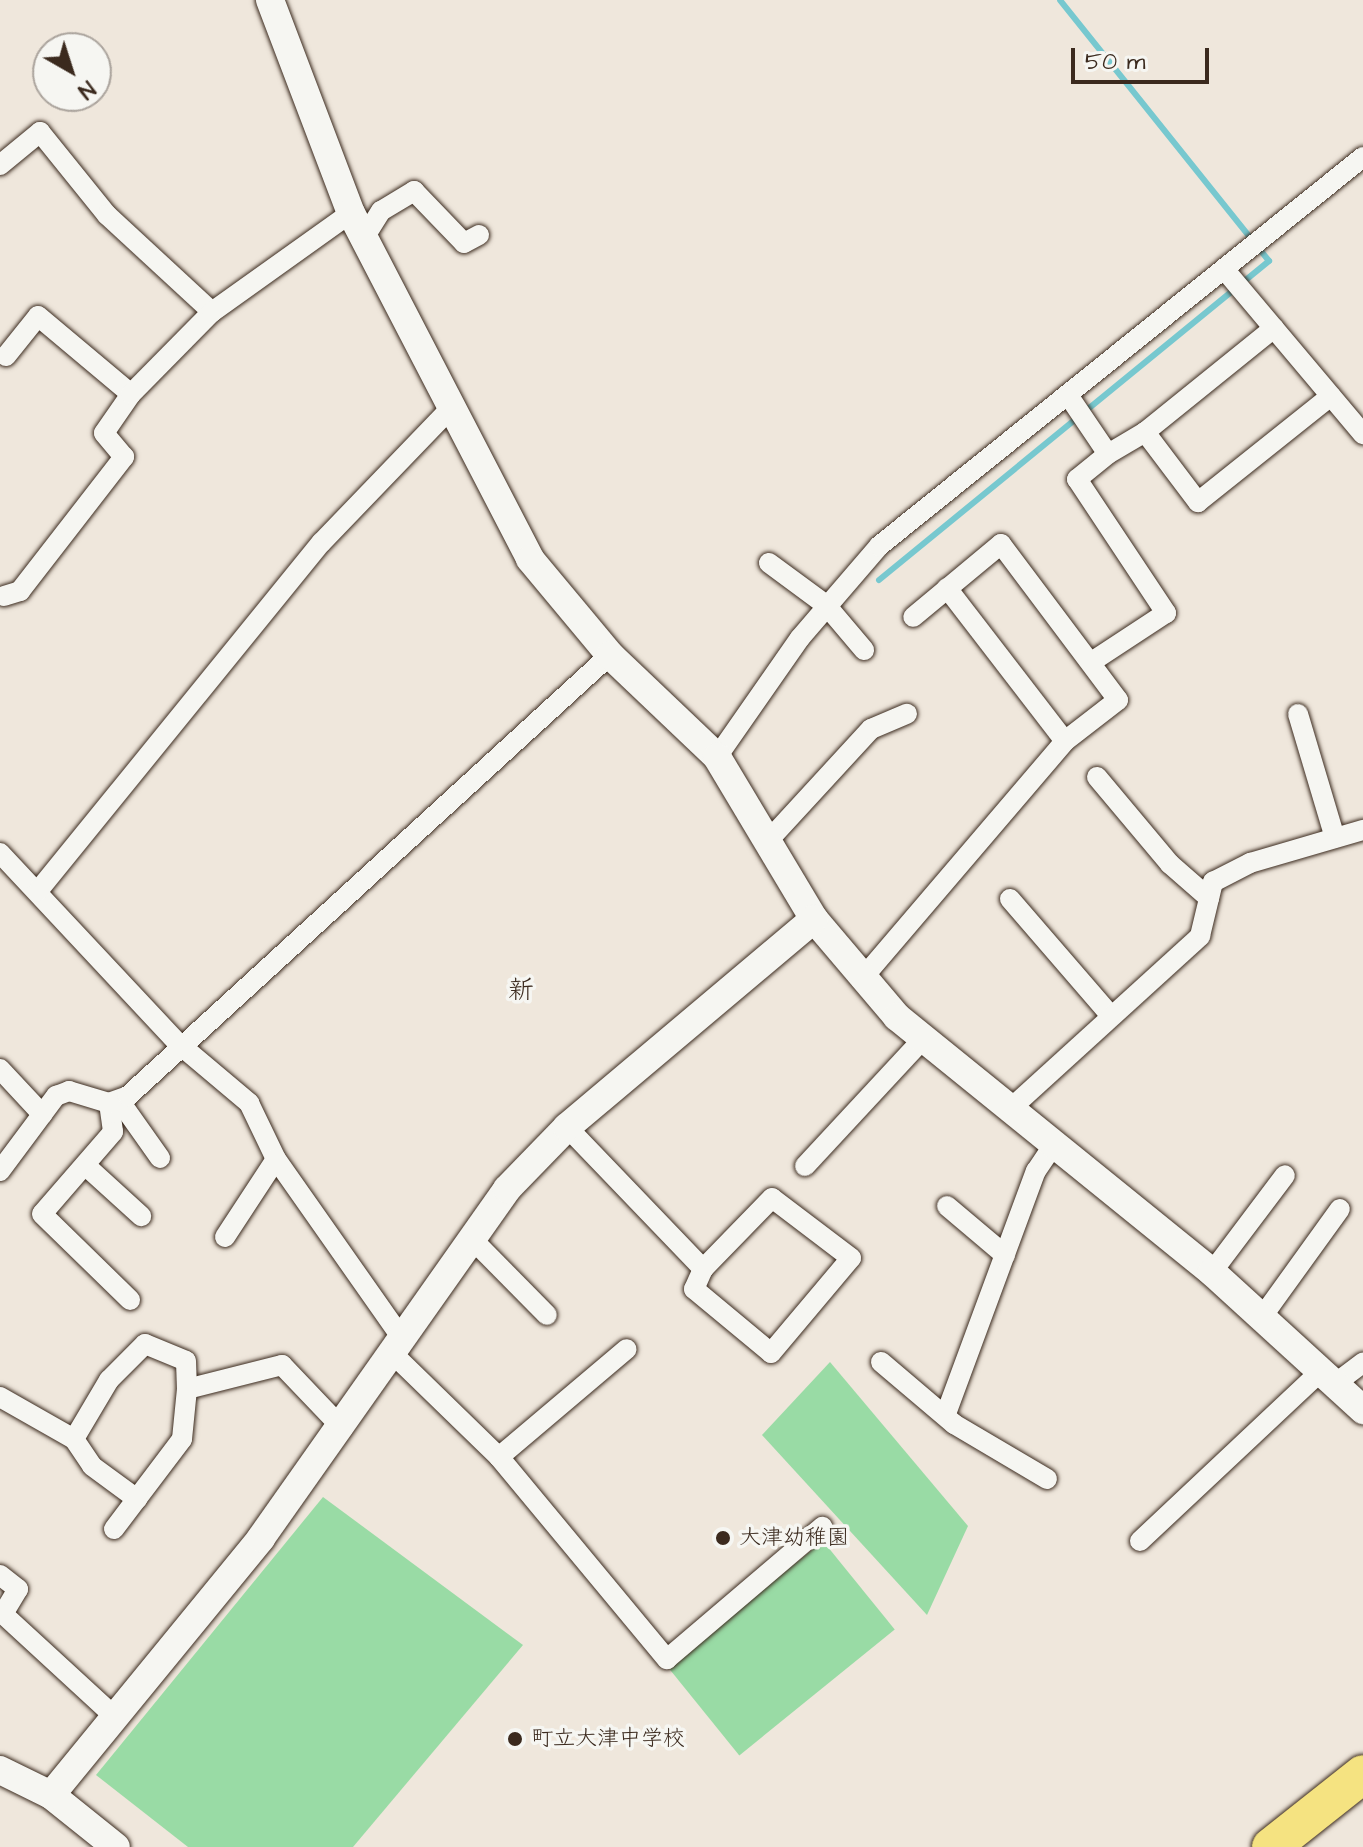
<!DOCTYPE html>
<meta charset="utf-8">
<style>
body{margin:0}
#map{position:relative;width:1363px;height:1847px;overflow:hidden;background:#efe7dc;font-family:"Architects Daughter","Klee One",sans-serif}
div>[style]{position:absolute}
.green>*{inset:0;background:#99dba5;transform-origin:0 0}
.stream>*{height:6px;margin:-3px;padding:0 3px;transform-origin:3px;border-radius:3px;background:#77c8cf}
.roads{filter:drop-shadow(0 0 2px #3b2a1e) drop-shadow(0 0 2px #3b2a1e)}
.street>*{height:20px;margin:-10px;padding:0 10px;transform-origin:10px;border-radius:10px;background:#f6f6f2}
.secondary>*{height:28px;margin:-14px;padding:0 14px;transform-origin:14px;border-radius:14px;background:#f6f6f2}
.highway>*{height:38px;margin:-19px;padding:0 19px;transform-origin:19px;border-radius:19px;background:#f5e381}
.dots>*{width:22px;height:22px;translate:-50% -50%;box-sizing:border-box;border:4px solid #f6f6f2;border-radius:50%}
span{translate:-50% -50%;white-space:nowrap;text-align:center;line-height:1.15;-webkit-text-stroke:7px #f6f6f2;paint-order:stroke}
.poi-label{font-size:22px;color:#3b2a1e}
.left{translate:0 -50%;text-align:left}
.quarter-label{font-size:26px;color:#3b2a1e}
.north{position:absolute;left:32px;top:32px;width:80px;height:80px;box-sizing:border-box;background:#f6f6f2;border:2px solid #aba49d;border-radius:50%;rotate:141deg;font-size:22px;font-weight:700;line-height:32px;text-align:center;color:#3b2a1e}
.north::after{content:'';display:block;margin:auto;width:28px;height:36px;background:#3b2a1e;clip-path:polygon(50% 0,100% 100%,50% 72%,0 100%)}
.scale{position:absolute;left:1071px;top:48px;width:138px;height:36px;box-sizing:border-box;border:4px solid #3b2a1e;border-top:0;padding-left:10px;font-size:24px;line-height:28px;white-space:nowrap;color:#3b2a1e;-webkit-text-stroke:6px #f6f6f2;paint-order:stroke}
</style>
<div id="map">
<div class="green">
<i style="clip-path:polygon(830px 1362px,968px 1526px,927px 1615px,762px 1435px)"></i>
<i style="clip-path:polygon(323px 1497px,523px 1645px,353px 1847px,188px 1847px,96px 1775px)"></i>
<i style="left:823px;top:1541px;width:114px;height:200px;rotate:51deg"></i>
</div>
<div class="stream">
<i style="left:879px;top:580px;width:504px;rotate:-39.28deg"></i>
<i style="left:1269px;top:261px;width:334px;rotate:-128.7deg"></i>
</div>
<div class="roads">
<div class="street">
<i style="left:0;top:165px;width:52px;rotate:-39.5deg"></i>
<i style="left:40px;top:132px;width:107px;rotate:51.1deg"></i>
<i style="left:107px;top:215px;width:143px;rotate:42.7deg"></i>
<i style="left:364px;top:238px;width:32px;rotate:-58deg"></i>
<i style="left:381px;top:211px;width:39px;rotate:-31deg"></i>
<i style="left:414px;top:191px;width:72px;rotate:46.1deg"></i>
<i style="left:464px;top:243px;width:17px;rotate:-28deg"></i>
<i style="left:1224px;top:269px;width:216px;rotate:49.9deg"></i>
<i style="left:1274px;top:328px;width:166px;rotate:141.1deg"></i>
<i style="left:1145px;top:432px;width:88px;rotate:52.9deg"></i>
<i style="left:1198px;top:502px;width:170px;rotate:-38.6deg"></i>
<i style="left:6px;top:356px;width:51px;rotate:-51.3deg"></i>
<i style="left:38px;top:316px;width:121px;rotate:40deg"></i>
<i style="left:1068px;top:395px;width:71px;rotate:55.9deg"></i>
<i style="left:1108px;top:454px;width:40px;rotate:141deg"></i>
<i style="left:1077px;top:479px;width:161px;rotate:56.4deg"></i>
<i style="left:1166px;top:613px;width:87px;rotate:146.7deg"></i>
<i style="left:1108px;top:454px;width:43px;rotate:-30.7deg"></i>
<i style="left:769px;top:563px;width:71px;rotate:36.4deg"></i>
<i style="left:826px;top:605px;width:59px;rotate:49.8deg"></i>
<i style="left:947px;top:588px;width:193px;rotate:52.4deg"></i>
<i style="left:4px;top:596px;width:17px;rotate:-17deg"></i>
<i style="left:20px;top:591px;width:170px;rotate:-52.2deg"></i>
<i style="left:124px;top:457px;width:31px;rotate:-130deg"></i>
<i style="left:104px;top:433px;width:47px;rotate:-55.3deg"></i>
<i style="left:131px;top:394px;width:115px;rotate:-45.4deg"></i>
<i style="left:212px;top:312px;width:171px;rotate:-35.5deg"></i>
<i style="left:1298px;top:714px;width:129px;rotate:73.4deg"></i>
<i style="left:717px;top:757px;width:145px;rotate:-55.1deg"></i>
<i style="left:800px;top:638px;width:121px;rotate:-49.3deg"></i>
<i style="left:879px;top:546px;width:621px;rotate:-38.79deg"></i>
<i style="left:1097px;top:777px;width:114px;rotate:50deg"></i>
<i style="left:1170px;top:864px;width:52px;rotate:41.1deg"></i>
<i style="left:767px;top:842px;width:154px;rotate:-47.4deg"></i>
<i style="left:871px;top:729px;width:39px;rotate:-23deg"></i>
<i style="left:0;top:853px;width:262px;rotate:46.9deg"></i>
<i style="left:179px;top:1044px;width:92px;rotate:40.1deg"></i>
<i style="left:249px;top:1103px;width:62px;rotate:64.3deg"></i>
<i style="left:276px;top:1159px;width:219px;rotate:54.9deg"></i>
<i style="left:38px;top:891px;width:449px;rotate:-50.9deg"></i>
<i style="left:321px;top:543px;width:187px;rotate:-46.1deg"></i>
<i style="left:1010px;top:899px;width:153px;rotate:49.2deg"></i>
<i style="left:861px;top:980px;width:314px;rotate:-49.5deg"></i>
<i style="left:1065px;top:741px;width:67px;rotate:-37.7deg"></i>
<i style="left:1118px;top:700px;width:195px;rotate:-126.9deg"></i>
<i style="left:1001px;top:544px;width:114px;rotate:140.3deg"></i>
<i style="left:0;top:1069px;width:62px;rotate:47deg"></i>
<i style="left:119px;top:1100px;width:71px;rotate:54.7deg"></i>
<i style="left:109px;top:1103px;width:29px;rotate:82deg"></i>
<i style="left:113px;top:1132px;width:108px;rotate:130.9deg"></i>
<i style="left:42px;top:1214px;width:123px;rotate:44.3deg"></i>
<i style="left:1008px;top:1111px;width:260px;rotate:-42.3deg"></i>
<i style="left:1200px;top:936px;width:56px;rotate:-76.5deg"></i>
<i style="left:1213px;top:882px;width:42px;rotate:-27.2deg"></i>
<i style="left:1250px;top:863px;width:118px;rotate:-16.3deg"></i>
<i style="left:567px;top:1127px;width:197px;rotate:46.2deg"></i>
<i style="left:703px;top:1269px;width:22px;rotate:114deg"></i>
<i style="left:694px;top:1289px;width:100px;rotate:39.7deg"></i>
<i style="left:771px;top:1353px;width:124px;rotate:-49.9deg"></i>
<i style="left:851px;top:1258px;width:99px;rotate:-142.8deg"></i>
<i style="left:772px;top:1198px;width:99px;rotate:134.2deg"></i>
<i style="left:85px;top:1165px;width:76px;rotate:42.3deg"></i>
<i style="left:805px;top:1166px;width:172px;rotate:-47.1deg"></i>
<i style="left:0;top:1171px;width:94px;rotate:-53.3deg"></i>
<i style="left:56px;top:1096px;width:14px;rotate:-21deg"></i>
<i style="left:69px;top:1091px;width:42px;rotate:16.7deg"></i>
<i style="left:109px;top:1103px;width:20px;rotate:-20deg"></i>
<i style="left:128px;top:1096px;width:653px;rotate:-42.46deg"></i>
<i style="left:947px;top:1206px;width:76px;rotate:40.2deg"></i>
<i style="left:225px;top:1237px;width:93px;rotate:-56.8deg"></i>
<i style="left:471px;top:1238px;width:108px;rotate:45.4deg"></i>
<i style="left:1212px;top:1272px;width:121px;rotate:-53deg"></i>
<i style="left:1262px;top:1317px;width:133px;rotate:-54.2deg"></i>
<i style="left:392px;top:1353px;width:149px;rotate:44.2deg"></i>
<i style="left:499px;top:1457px;width:167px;rotate:-40.2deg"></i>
<i style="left:881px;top:1362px;width:96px;rotate:40.3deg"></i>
<i style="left:954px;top:1424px;width:108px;rotate:30.6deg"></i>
<i style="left:1336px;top:1383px;width:34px;rotate:-37deg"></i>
<i style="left:0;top:1397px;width:85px;rotate:29.6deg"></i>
<i style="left:74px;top:1439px;width:32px;rotate:56deg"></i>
<i style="left:92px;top:1466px;width:56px;rotate:36.3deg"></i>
<i style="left:947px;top:1411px;width:256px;rotate:-69.7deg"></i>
<i style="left:1036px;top:1171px;width:30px;rotate:-56deg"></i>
<i style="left:74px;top:1439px;width:69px;rotate:-59.3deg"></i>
<i style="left:109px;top:1380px;width:51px;rotate:-45deg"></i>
<i style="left:145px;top:1344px;width:44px;rotate:22.5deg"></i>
<i style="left:186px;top:1361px;width:28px;rotate:88deg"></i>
<i style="left:187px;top:1389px;width:98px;rotate:-14.2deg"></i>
<i style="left:282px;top:1365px;width:88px;rotate:46.4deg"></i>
<i style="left:499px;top:1457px;width:263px;rotate:50.3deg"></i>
<i style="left:667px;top:1659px;width:204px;rotate:-40.4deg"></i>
<i style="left:114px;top:1529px;width:113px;rotate:-52.9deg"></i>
<i style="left:182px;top:1439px;width:50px;rotate:-84.3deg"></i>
<i style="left:1140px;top:1541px;width:250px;rotate:-43.2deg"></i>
<i style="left:0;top:1575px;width:23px;rotate:38deg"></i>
<i style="left:18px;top:1589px;width:29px;rotate:121deg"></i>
<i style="left:3px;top:1614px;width:152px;rotate:42.6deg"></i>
</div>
<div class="secondary">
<i style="left:270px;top:0;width:228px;rotate:69.2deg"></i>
<i style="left:351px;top:213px;width:390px;rotate:62.6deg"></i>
<i style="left:530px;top:559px;width:125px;rotate:50.2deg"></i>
<i style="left:610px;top:655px;width:148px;rotate:43.6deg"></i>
<i style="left:717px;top:757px;width:189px;rotate:59.1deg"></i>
<i style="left:814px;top:919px;width:128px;rotate:49.7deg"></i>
<i style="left:897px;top:1017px;width:405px;rotate:39deg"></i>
<i style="left:1212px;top:1272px;width:205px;rotate:42.4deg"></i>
<i style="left:0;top:1770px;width:57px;rotate:26.1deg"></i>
<i style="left:51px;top:1795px;width:83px;rotate:38.7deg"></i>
<i style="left:51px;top:1795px;width:332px;rotate:-50.7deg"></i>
<i style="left:261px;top:1538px;width:427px;rotate:-54.8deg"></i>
<i style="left:507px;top:1189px;width:86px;rotate:-45.9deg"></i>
<i style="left:567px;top:1127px;width:323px;rotate:-40.1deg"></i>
</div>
<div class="highway">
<i style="left:1271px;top:1847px;width:117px;rotate:-38.4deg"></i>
</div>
</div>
<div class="dots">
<i style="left:723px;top:1538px;background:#3b2a1e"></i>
<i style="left:515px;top:1739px;background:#3b2a1e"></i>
</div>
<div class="poi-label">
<span class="left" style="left:739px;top:1538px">大津幼稚園</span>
<span class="left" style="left:531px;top:1739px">町立大津中学校</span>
</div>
<div class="quarter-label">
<span style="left:521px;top:991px">新</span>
</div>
<div class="north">N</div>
<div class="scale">50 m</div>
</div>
